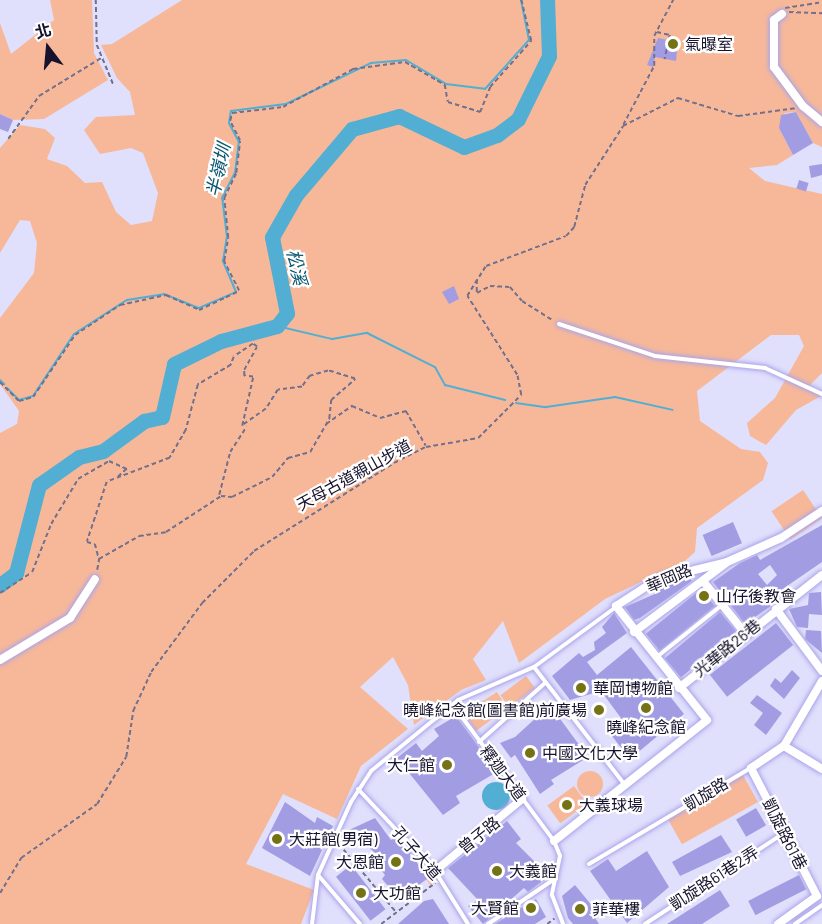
<!DOCTYPE html>
<meta charset="utf-8">
<style>
body{margin:0}
#map{position:relative;width:822px;height:924px;overflow:hidden;background:#e0dffc;font-family:Barlow,"Noto Sans TC",sans-serif}
div>[style]{position:absolute}
.green>*{inset:0;background:#f7b899;transform-origin:0 0}
.round{border-radius:50%}
.water>*{inset:0;background:#52aed3}
.stream>*{height:2px;margin:-1px;padding:0 1px;transform-origin:1px;border-radius:1px;background:#52aed3}
.river>*{height:15px;margin:-7.5px;padding:0 7.5px;transform-origin:7.5px;border-radius:7.5px;background:#52aed3}
.building>*{inset:0;background:#a29de2;transform-origin:0 0}
.path>*{height:1.5px;margin-top:-0.75px;transform-origin:0;background:repeating-linear-gradient(90deg,#73708b 0 4.5px,transparent 0 7.5px)}
.roads{filter:drop-shadow(0 0 2px #aaa4ea) drop-shadow(0 0 2px #aaa4ea)}
.lane>*{height:4px;margin:-2px;padding:0 2px;transform-origin:2px;border-radius:2px;background:#fff}
.street>*{height:8px;margin:-4px;padding:0 4px;transform-origin:4px;border-radius:4px;background:#fff}
.dots>*{width:16px;height:16px;translate:-50% -50%;box-sizing:border-box;border:3px solid #fff;border-radius:50%}
span{translate:-50% -50%;white-space:nowrap;text-align:center;line-height:1.15;-webkit-text-stroke:4.5px #fff;paint-order:stroke}
.poi-label{font-size:16px;color:#17132d}
.left{translate:0 -50%;text-align:left}
.right{translate:-100% -50%;text-align:right}
.street-label{font-size:16px;color:#17132d}
.water-label{font-size:18px;color:#07566f;font-style:italic}
.north{position:absolute;left:18px;top:18px;width:60px;height:60px;-webkit-text-stroke:4px #fff;paint-order:stroke;rotate:344deg;font-size:16px;font-weight:700;line-height:24px;text-align:center;color:#17132d}
.north::after{content:'';display:block;margin:auto;width:21px;height:27px;background:#17132d;clip-path:polygon(50% 0,100% 100%,50% 72%,0 100%)}
</style>
<div id="map">
<div class="green">
<i style="clip-path:polygon(50px 0,92px 0,94px 53px,108px 80px,44px 119px,13px 120px,0 114px,0 23px,11px 54px,54px 20px)"></i>
<i style="clip-path:polygon(182px 0,822px 0,822px 147px,813px 143px,796px 112px,785px 113px,779px 128px,793px 155px,777px 165px,749px 168px,765px 181px,822px 194px,822px 373px,807px 388px,821px 396px,796px 410px,766px 445px,750px 436px,747px 423px,775px 398px,804px 346px,799px 335px,771px 335px,697px 391px,700px 421px,741px 449px,760px 452px,768px 463px,763px 480px,697px 528px,695px 552px,685px 561px,605px 599px,519px 663px,503px 621px,473px 659px,486px 680px,461px 690px,414px 725px,408px 685px,393px 657px,360px 687px,408px 729px,361px 766px,337px 819px,283px 794px,246px 864px,314px 890px,301px 924px,0 924px,0 433px,17px 424px,19px 411px,0 384px,0 318px,34px 273px,37px 243px,30px 221px,20px 220px,0 253px,0 148px,20px 125px,45px 129px,55px 138px,47px 159px,67px 166px,85px 183px,102px 182px,116px 212px,131px 225px,152px 221px,158px 193px,143px 153px,131px 148px,100px 154px,84px 130px,96px 117px,135px 115px,130px 92px,117px 78px,101px 45px,112px 44px)"></i>
<i style="left:803px;top:490px;width:34px;height:38px;rotate:56deg"></i>
<i style="left:526px;top:676px;width:15px;height:32px;rotate:53deg"></i>
<i style="clip-path:polygon(497px 692px,507px 708px,476px 731px,464px 713px)"></i>
<i class="round" style="left:577px;top:771px;width:26px;height:26px"></i>
<i style="left:743px;top:775px;width:31px;height:87px;rotate:61deg"></i>
<i style="left:574px;top:786px;width:22px;height:33px;rotate:54deg"></i>
<i style="left:426px;top:865px;width:19px;height:8px;rotate:55deg"></i>
</div>
<div class="water">
<i class="round" style="left:482px;top:782px;width:28px;height:28px"></i>
</div>
<div class="stream">
<i style="left:277px;top:326px;width:57px;rotate:13.3deg"></i>
<i style="left:332px;top:339px;width:36px;rotate:-10deg"></i>
<i style="left:367px;top:333px;width:76px;rotate:26.6deg"></i>
<i style="left:435px;top:367px;width:21px;rotate:61deg"></i>
<i style="left:445px;top:385px;width:62px;rotate:14deg"></i>
<i style="left:0;top:380px;width:6px;rotate:45deg"></i>
<i style="left:7px;top:388px;width:17px;rotate:45deg"></i>
<i style="left:19px;top:400px;width:15px;rotate:-16deg"></i>
<i style="left:33px;top:396px;width:74px;rotate:-56.5deg"></i>
<i style="left:74px;top:334px;width:63px;rotate:-32.7deg"></i>
<i style="left:127px;top:300px;width:37px;rotate:-9deg"></i>
<i style="left:164px;top:294px;width:38px;rotate:22deg"></i>
<i style="left:199px;top:308px;width:40px;rotate:-23.4deg"></i>
<i style="left:236px;top:292px;width:34px;rotate:-113deg"></i>
<i style="left:223px;top:261px;width:24px;rotate:-81deg"></i>
<i style="left:227px;top:237px;width:39px;rotate:-97deg"></i>
<i style="left:222px;top:198px;width:28px;rotate:-63deg"></i>
<i style="left:235px;top:173px;width:31px;rotate:-83deg"></i>
<i style="left:239px;top:142px;width:21px;rotate:-118deg"></i>
<i style="left:229px;top:123px;width:12px;rotate:-81deg"></i>
<i style="left:231px;top:111px;width:55px;rotate:-7.3deg"></i>
<i style="left:286px;top:104px;width:94px;rotate:-25.8deg"></i>
<i style="left:371px;top:63px;width:35px;rotate:-5deg"></i>
<i style="left:406px;top:60px;width:47px;rotate:31deg"></i>
<i style="left:446px;top:84px;width:39px;rotate:7deg"></i>
<i style="left:485px;top:89px;width:66px;rotate:-48.1deg"></i>
<i style="left:529px;top:40px;width:41px;rotate:-101.3deg"></i>
<i style="left:516px;top:403px;width:30px;rotate:8deg"></i>
<i style="left:546px;top:407px;width:70px;rotate:-8.2deg"></i>
<i style="left:615px;top:397px;width:59px;rotate:12.6deg"></i>
</div>
<div class="river">
<i style="left:0;top:585px;width:20px;rotate:-37deg"></i>
<i style="left:16px;top:573px;width:91px;rotate:-75.4deg"></i>
<i style="left:39px;top:485px;width:49px;rotate:-35deg"></i>
<i style="left:79px;top:457px;width:25px;rotate:-14deg"></i>
<i style="left:103px;top:451px;width:51px;rotate:-36.2deg"></i>
<i style="left:144px;top:421px;width:18px;rotate:-13deg"></i>
<i style="left:162px;top:417px;width:54px;rotate:-77.2deg"></i>
<i style="left:174px;top:364px;width:52px;rotate:-26.1deg"></i>
<i style="left:221px;top:341px;width:58px;rotate:-15deg"></i>
<i style="left:277px;top:326px;width:16px;rotate:-52deg"></i>
<i style="left:287px;top:313px;width:77px;rotate:-101.2deg"></i>
<i style="left:272px;top:237px;width:48px;rotate:-60.3deg"></i>
<i style="left:296px;top:195px;width:87px;rotate:-49.7deg"></i>
<i style="left:352px;top:129px;width:49px;rotate:-15.5deg"></i>
<i style="left:399px;top:116px;width:72px;rotate:25.5deg"></i>
<i style="left:464px;top:147px;width:35px;rotate:-20deg"></i>
<i style="left:497px;top:135px;width:26px;rotate:-37deg"></i>
<i style="left:518px;top:119px;width:70px;rotate:-63.8deg"></i>
<i style="left:549px;top:56px;width:56px;rotate:-92deg"></i>
</div>
<div class="building">
<i style="clip-path:polygon(658px 38px,678px 42px,676px 61px,655px 57px,653px 67px,647px 65px)"></i>
<i style="clip-path:polygon(796px 112px,813px 143px,793px 155px,779px 128px,781px 115px)"></i>
<i style="clip-path:polygon(0 114px,13px 120px,8px 132px,0 129px)"></i>
<i style="clip-path:polygon(822px 164px,822px 175px,811px 178px,809px 166px)"></i>
<i style="left:799px;top:180px;width:10px;height:9px;rotate:17deg"></i>
<i style="clip-path:polygon(454px 286px,459px 299px,449px 304px,442px 292px)"></i>
<i style="left:733px;top:522px;width:23px;height:33px;rotate:67deg"></i>
<i style="clip-path:polygon(evenodd,822px 525px,822px 562px,774px 595px,778px 601px,745px 624px,713px 582px,740px 563px,757px 555px,760px 560px,822px 525px,770px 565px,777px 575px,767px 585px,758px 574px,770px 565px)"></i>
<i style="clip-path:polygon(689px 577px,692px 581px,640px 618px,634px 620px,625px 607px,657px 593px,655px 589px,664px 584px)"></i>
<i style="left:701px;top:589px;width:22px;height:71px;rotate:51deg"></i>
<i style="clip-path:polygon(821px 592px,822px 615px,809px 614px,808px 628px,797px 627px,789px 609px,808px 605px,809px 593px)"></i>
<i style="left:720px;top:612px;width:25px;height:72px;rotate:50deg"></i>
<i style="clip-path:polygon(614px 613px,627px 633px,587px 662px,597px 675px,631px 647px,684px 714px,630px 759px,608px 731px,621px 718px,601px 691px,570px 700px,552px 676px,579px 653px,583px 657px,595px 650px,594px 642px,606px 633px,602px 627px)"></i>
<i style="left:776px;top:623px;width:28px;height:84px;rotate:52deg"></i>
<i style="clip-path:polygon(806px 630px,821px 631px,822px 653px,805px 639px)"></i>
<i style="clip-path:polygon(792px 670px,800px 678px,784px 699px,770px 686px,775px 678px,781px 683px)"></i>
<i style="clip-path:polygon(757px 695px,782px 713px,766px 735px,754px 725px,763px 713px,750px 703px)"></i>
<i style="clip-path:polygon(550px 705px,588px 757px,551px 780px,554px 784px,540px 794px,515px 755px,511px 758px,500px 743px,515px 737px)"></i>
<i style="clip-path:polygon(456px 716px,497px 772px,456px 796px,460px 803px,443px 815px,397px 758px,416px 743px,422px 751px,439px 736px,434px 729px)"></i>
<i style="clip-path:polygon(285px 802px,315px 823px,317px 817px,333px 826px,310px 876px,262px 848px)"></i>
<i style="left:756px;top:808px;width:20px;height:23px;rotate:60deg"></i>
<i style="clip-path:polygon(375px 818px,391px 840px,396px 836px,408px 848px,427px 879px,399px 899px,382px 879px,385px 875px,370px 856px,374px 852px,349px 830px)"></i>
<i style="clip-path:polygon(507px 821px,521px 839px,516px 843px,549px 876px,528px 892px,524px 888px,483px 924px,468px 906px,478px 900px,448px 868px)"></i>
<i style="clip-path:polygon(721px 835px,732px 852px,680px 876px,672px 862px)"></i>
<i style="clip-path:polygon(647px 851px,669px 887px,627px 923px,590px 871px,608px 859px,616px 871px)"></i>
<i style="left:351px;top:865px;width:56px;height:19px;rotate:52deg"></i>
<i style="left:799px;top:875px;width:16px;height:57px;rotate:63deg"></i>
<i style="clip-path:polygon(575px 885px,598px 913px,594px 916px,599px 924px,573px 924px,568px 918px,562px 896px)"></i>
<i style="clip-path:polygon(720px 890px,730px 906px,702px 924px,667px 924px)"></i>
<i style="clip-path:polygon(433px 899px,449px 924px,398px 924px,424px 901px)"></i>
<i style="clip-path:polygon(536px 899px,546px 917px,535px 924px,495px 924px)"></i>
</div>
<div class="path">
<i style="left:96px;top:0;width:45px;rotate:88.7deg"></i>
<i style="left:97px;top:45px;width:44px;rotate:67.5deg"></i>
<i style="left:785px;top:8px;width:37px;rotate:-9deg"></i>
<i style="left:789px;top:12px;width:33px;rotate:2deg"></i>
<i style="left:657px;top:32px;width:13px;rotate:13deg"></i>
<i style="left:670px;top:35px;width:25px;rotate:102deg"></i>
<i style="left:623px;top:125px;width:67px;rotate:-62.3deg"></i>
<i style="left:654px;top:66px;width:30px;rotate:-90deg"></i>
<i style="left:654px;top:36px;width:41px;rotate:-62.2deg"></i>
<i style="left:8px;top:139px;width:53px;rotate:-54.2deg"></i>
<i style="left:39px;top:96px;width:73px;rotate:-31.5deg"></i>
<i style="left:477px;top:280px;width:13px;rotate:90deg"></i>
<i style="left:477px;top:293px;width:15px;rotate:-28deg"></i>
<i style="left:490px;top:286px;width:20px;rotate:3deg"></i>
<i style="left:510px;top:287px;width:18px;rotate:49deg"></i>
<i style="left:522px;top:301px;width:36px;rotate:32deg"></i>
<i style="left:0;top:382px;width:27px;rotate:45deg"></i>
<i style="left:19px;top:401px;width:15px;rotate:-16deg"></i>
<i style="left:33px;top:397px;width:75px;rotate:-55.9deg"></i>
<i style="left:75px;top:335px;width:54px;rotate:-33.7deg"></i>
<i style="left:120px;top:305px;width:47px;rotate:-12.3deg"></i>
<i style="left:166px;top:295px;width:36px;rotate:24deg"></i>
<i style="left:199px;top:310px;width:44px;rotate:-25.4deg"></i>
<i style="left:239px;top:291px;width:34px;rotate:-117deg"></i>
<i style="left:224px;top:261px;width:23px;rotate:-80deg"></i>
<i style="left:228px;top:238px;width:40px;rotate:-95.7deg"></i>
<i style="left:224px;top:198px;width:28px;rotate:-64deg"></i>
<i style="left:236px;top:173px;width:32px;rotate:-83deg"></i>
<i style="left:240px;top:141px;width:22px;rotate:-117deg"></i>
<i style="left:230px;top:121px;width:8px;rotate:-76deg"></i>
<i style="left:232px;top:113px;width:51px;rotate:-6.7deg"></i>
<i style="left:283px;top:107px;width:80px;rotate:-28.5deg"></i>
<i style="left:353px;top:69px;width:52px;rotate:-7.7deg"></i>
<i style="left:405px;top:62px;width:46px;rotate:29.9deg"></i>
<i style="left:445px;top:85px;width:17px;rotate:80deg"></i>
<i style="left:448px;top:102px;width:34px;rotate:17deg"></i>
<i style="left:480px;top:112px;width:27px;rotate:-68deg"></i>
<i style="left:490px;top:87px;width:62px;rotate:-48.3deg"></i>
<i style="left:531px;top:41px;width:42px;rotate:-103.7deg"></i>
<i style="left:326px;top:424px;width:32px;rotate:-35deg"></i>
<i style="left:352px;top:406px;width:30px;rotate:23deg"></i>
<i style="left:380px;top:418px;width:27px;rotate:-15deg"></i>
<i style="left:406px;top:411px;width:40px;rotate:60.3deg"></i>
<i style="left:219px;top:495px;width:44px;rotate:-75.7deg"></i>
<i style="left:230px;top:452px;width:30px;rotate:-57deg"></i>
<i style="left:97px;top:570px;width:11px;rotate:-80deg"></i>
<i style="left:99px;top:559px;width:46px;rotate:-29.9deg"></i>
<i style="left:139px;top:536px;width:27px;rotate:-8deg"></i>
<i style="left:166px;top:532px;width:66px;rotate:-33.2deg"></i>
<i style="left:221px;top:496px;width:11px;rotate:5deg"></i>
<i style="left:232px;top:497px;width:45px;rotate:-26.6deg"></i>
<i style="left:272px;top:477px;width:25px;rotate:-50deg"></i>
<i style="left:288px;top:458px;width:23px;rotate:-15deg"></i>
<i style="left:310px;top:452px;width:38px;rotate:-60deg"></i>
<i style="left:329px;top:419px;width:19px;rotate:-84deg"></i>
<i style="left:331px;top:400px;width:32px;rotate:-41deg"></i>
<i style="left:355px;top:379px;width:28px;rotate:-163deg"></i>
<i style="left:328px;top:371px;width:19px;rotate:164deg"></i>
<i style="left:310px;top:376px;width:14px;rotate:126deg"></i>
<i style="left:302px;top:387px;width:24px;rotate:173deg"></i>
<i style="left:278px;top:390px;width:22px;rotate:122deg"></i>
<i style="left:266px;top:409px;width:29px;rotate:145deg"></i>
<i style="left:242px;top:426px;width:50px;rotate:-77.3deg"></i>
<i style="left:253px;top:377px;width:9px;rotate:-174deg"></i>
<i style="left:244px;top:376px;width:6px;rotate:-90deg"></i>
<i style="left:244px;top:370px;width:26px;rotate:-61deg"></i>
<i style="left:257px;top:347px;width:5px;rotate:-143deg"></i>
<i style="left:253px;top:344px;width:23px;rotate:146deg"></i>
<i style="left:234px;top:357px;width:9px;rotate:111deg"></i>
<i style="left:231px;top:365px;width:39px;rotate:149deg"></i>
<i style="left:198px;top:385px;width:47px;rotate:104.9deg"></i>
<i style="left:186px;top:430px;width:32px;rotate:120deg"></i>
<i style="left:170px;top:458px;width:67px;rotate:159.1deg"></i>
<i style="left:107px;top:482px;width:63px;rotate:108.4deg"></i>
<i style="left:87px;top:542px;width:8px;rotate:14deg"></i>
<i style="left:95px;top:544px;width:16px;rotate:75deg"></i>
<i style="left:0;top:593px;width:38px;rotate:-33deg"></i>
<i style="left:32px;top:572px;width:52px;rotate:-68.4deg"></i>
<i style="left:51px;top:524px;width:52px;rotate:-59deg"></i>
<i style="left:78px;top:479px;width:36px;rotate:-30deg"></i>
<i style="left:109px;top:461px;width:20px;rotate:24deg"></i>
<i style="left:127px;top:469px;width:13px;rotate:138deg"></i>
<i style="left:339px;top:844px;width:89px;rotate:50deg"></i>
<i style="left:0;top:893px;width:41px;rotate:-59deg"></i>
<i style="left:21px;top:858px;width:93px;rotate:-35.4deg"></i>
<i style="left:97px;top:804px;width:55px;rotate:-58.3deg"></i>
<i style="left:126px;top:757px;width:47px;rotate:-81.3deg"></i>
<i style="left:133px;top:711px;width:43px;rotate:-65.2deg"></i>
<i style="left:151px;top:672px;width:86px;rotate:-53.5deg"></i>
<i style="left:202px;top:603px;width:74px;rotate:-45deg"></i>
<i style="left:254px;top:551px;width:165px;rotate:-32.2deg"></i>
<i style="left:394px;top:463px;width:36px;rotate:-27deg"></i>
<i style="left:426px;top:447px;width:53px;rotate:-9.8deg"></i>
<i style="left:478px;top:438px;width:61px;rotate:-45deg"></i>
<i style="left:521px;top:395px;width:20px;rotate:-101deg"></i>
<i style="left:517px;top:375px;width:93px;rotate:-122.3deg"></i>
<i style="left:467px;top:296px;width:36px;rotate:-58deg"></i>
<i style="left:486px;top:266px;width:85px;rotate:-20.6deg"></i>
<i style="left:566px;top:236px;width:12px;rotate:-48deg"></i>
<i style="left:574px;top:227px;width:43px;rotate:-75.3deg"></i>
<i style="left:585px;top:185px;width:70px;rotate:-57.2deg"></i>
<i style="left:623px;top:126px;width:62px;rotate:-27deg"></i>
<i style="left:678px;top:98px;width:63px;rotate:16.7deg"></i>
<i style="left:738px;top:116px;width:59px;rotate:-7.9deg"></i>
<i style="left:381px;top:924px;width:68px;rotate:-37.2deg"></i>
<i style="left:547px;top:924px;width:9px;rotate:-36deg"></i>
</div>
<div class="roads">
<div class="lane">
<i style="left:559px;top:324px;width:101px;rotate:18.4deg"></i>
<i style="left:655px;top:356px;width:111px;rotate:6.2deg"></i>
<i style="left:765px;top:368px;width:63px;rotate:24.5deg"></i>
<i style="left:658px;top:656px;width:82px;rotate:-38.6deg"></i>
<i style="left:534px;top:667px;width:149px;rotate:52.4deg"></i>
<i style="left:453px;top:705px;width:169px;rotate:53.4deg"></i>
<i style="left:554px;top:841px;width:16px;rotate:68deg"></i>
<i style="left:560px;top:856px;width:40px;rotate:102deg"></i>
<i style="left:552px;top:895px;width:31px;rotate:69deg"></i>
<i style="left:479px;top:742px;width:89px;rotate:-41.8deg"></i>
<i style="left:358px;top:789px;width:112px;rotate:46.8deg"></i>
<i style="left:435px;top:871px;width:62px;rotate:58.1deg"></i>
<i style="left:589px;top:864px;width:188px;rotate:-30.7deg"></i>
<i style="left:318px;top:875px;width:65px;rotate:49.4deg"></i>
<i style="left:312px;top:924px;width:49px;rotate:-83deg"></i>
<i style="left:318px;top:875px;width:80px;rotate:-65.7deg"></i>
<i style="left:351px;top:802px;width:37px;rotate:-57deg"></i>
<i style="left:371px;top:771px;width:112px;rotate:-39.2deg"></i>
<i style="left:458px;top:700px;width:83px;rotate:-23.5deg"></i>
<i style="left:534px;top:667px;width:102px;rotate:-36.2deg"></i>
<i style="left:488px;top:924px;width:82px;rotate:-34.1deg"></i>
<i style="left:645px;top:924px;width:166px;rotate:-33.2deg"></i>
<i style="left:795px;top:924px;width:33px;rotate:-35deg"></i>
</div>
<div class="street">
<i style="left:782px;top:14px;width:10px;rotate:143deg"></i>
<i style="left:774px;top:20px;width:47px;rotate:90deg"></i>
<i style="left:774px;top:67px;width:49px;rotate:53.4deg"></i>
<i style="left:803px;top:106px;width:25px;rotate:40deg"></i>
<i style="left:703px;top:581px;width:67px;rotate:51.1deg"></i>
<i style="left:776px;top:609px;width:77px;rotate:53.4deg"></i>
<i style="left:634px;top:632px;width:115px;rotate:-36.9deg"></i>
<i style="left:0;top:660px;width:82px;rotate:-31deg"></i>
<i style="left:70px;top:618px;width:46px;rotate:-57.3deg"></i>
<i style="left:679px;top:688px;width:182px;rotate:-38.3deg"></i>
<i style="left:784px;top:746px;width:44px;rotate:31.2deg"></i>
<i style="left:554px;top:841px;width:195px;rotate:-38.3deg"></i>
<i style="left:707px;top:720px;width:146px;rotate:-128.6deg"></i>
<i style="left:616px;top:606px;width:50px;rotate:-32.7deg"></i>
<i style="left:658px;top:579px;width:71px;rotate:-13.8deg"></i>
<i style="left:727px;top:562px;width:59px;rotate:-24deg"></i>
<i style="left:781px;top:538px;width:49px;rotate:-33.4deg"></i>
<i style="left:435px;top:871px;width:113px;rotate:-39.6deg"></i>
<i style="left:778px;top:924px;width:48px;rotate:-35.7deg"></i>
<i style="left:817px;top:896px;width:144px;rotate:-117.3deg"></i>
<i style="left:751px;top:768px;width:40px;rotate:-34deg"></i>
<i style="left:784px;top:746px;width:75px;rotate:-59.7deg"></i>
</div>
</div>
<div class="dots">
<i style="left:673px;top:44px;background:#757215"></i>
<i style="left:704px;top:596px;background:#757215"></i>
<i style="left:581px;top:688px;background:#757215"></i>
<i style="left:646px;top:708px;background:#757215"></i>
<i style="left:599px;top:710px;background:#757215"></i>
<i style="left:530px;top:753px;background:#757215"></i>
<i style="left:447px;top:765px;background:#757215"></i>
<i style="left:567px;top:805px;background:#757215"></i>
<i style="left:277px;top:839px;background:#757215"></i>
<i style="left:396px;top:862px;background:#757215"></i>
<i style="left:497px;top:871px;background:#757215"></i>
<i style="left:361px;top:893px;background:#757215"></i>
<i style="left:531px;top:908px;background:#757215"></i>
<i style="left:580px;top:909px;background:#757215"></i>
</div>
<div class="poi-label">
<span class="left" style="left:685px;top:44px">氣曝室</span>
<span class="left" style="left:716px;top:596px">山仔後教會</span>
<span class="left" style="left:593px;top:688px">華岡博物館</span>
<span class="right" style="left:587px;top:710px">曉峰紀念館(圖書館)前廣場</span>
<span style="left:646px;top:727px">曉峰紀念館</span>
<span class="left" style="left:542px;top:753px">中國文化大學</span>
<span class="right" style="left:435px;top:765px">大仁館</span>
<span class="left" style="left:579px;top:805px">大義球場</span>
<span class="left" style="left:289px;top:839px">大莊館(男宿)</span>
<span class="right" style="left:384px;top:862px">大恩館</span>
<span class="left" style="left:509px;top:871px">大義館</span>
<span class="left" style="left:373px;top:893px">大功館</span>
<span class="right" style="left:519px;top:908px">大賢館</span>
<span class="left" style="left:592px;top:909px">菲華樓</span>
</div>
<div class="street-label">
<span style="left:354px;top:475px;rotate:-29deg">天母古道親山步道</span>
<span style="left:669px;top:578px;rotate:-23deg">華岡路</span>
<span style="left:727px;top:648px;rotate:-39deg">光華路26巷</span>
<span style="left:503px;top:773px;rotate:53deg">釋迦大道</span>
<span style="left:706px;top:794px;rotate:-31deg">凱旋路</span>
<span style="left:785px;top:834px;rotate:63deg">凱旋路61巷</span>
<span style="left:479px;top:835px;rotate:-39deg">曾子路</span>
<span style="left:417px;top:853px;rotate:49deg">孔子大道</span>
<span style="left:714px;top:878px;rotate:-33deg">凱旋路61巷2弄</span>
</div>
<div class="water-label">
<span style="left:218px;top:170px;rotate:-77deg">半嶺圳</span>
<span style="left:297px;top:267px;rotate:78deg">松溪</span>
</div>
<div class="north">北</div>
</div>
